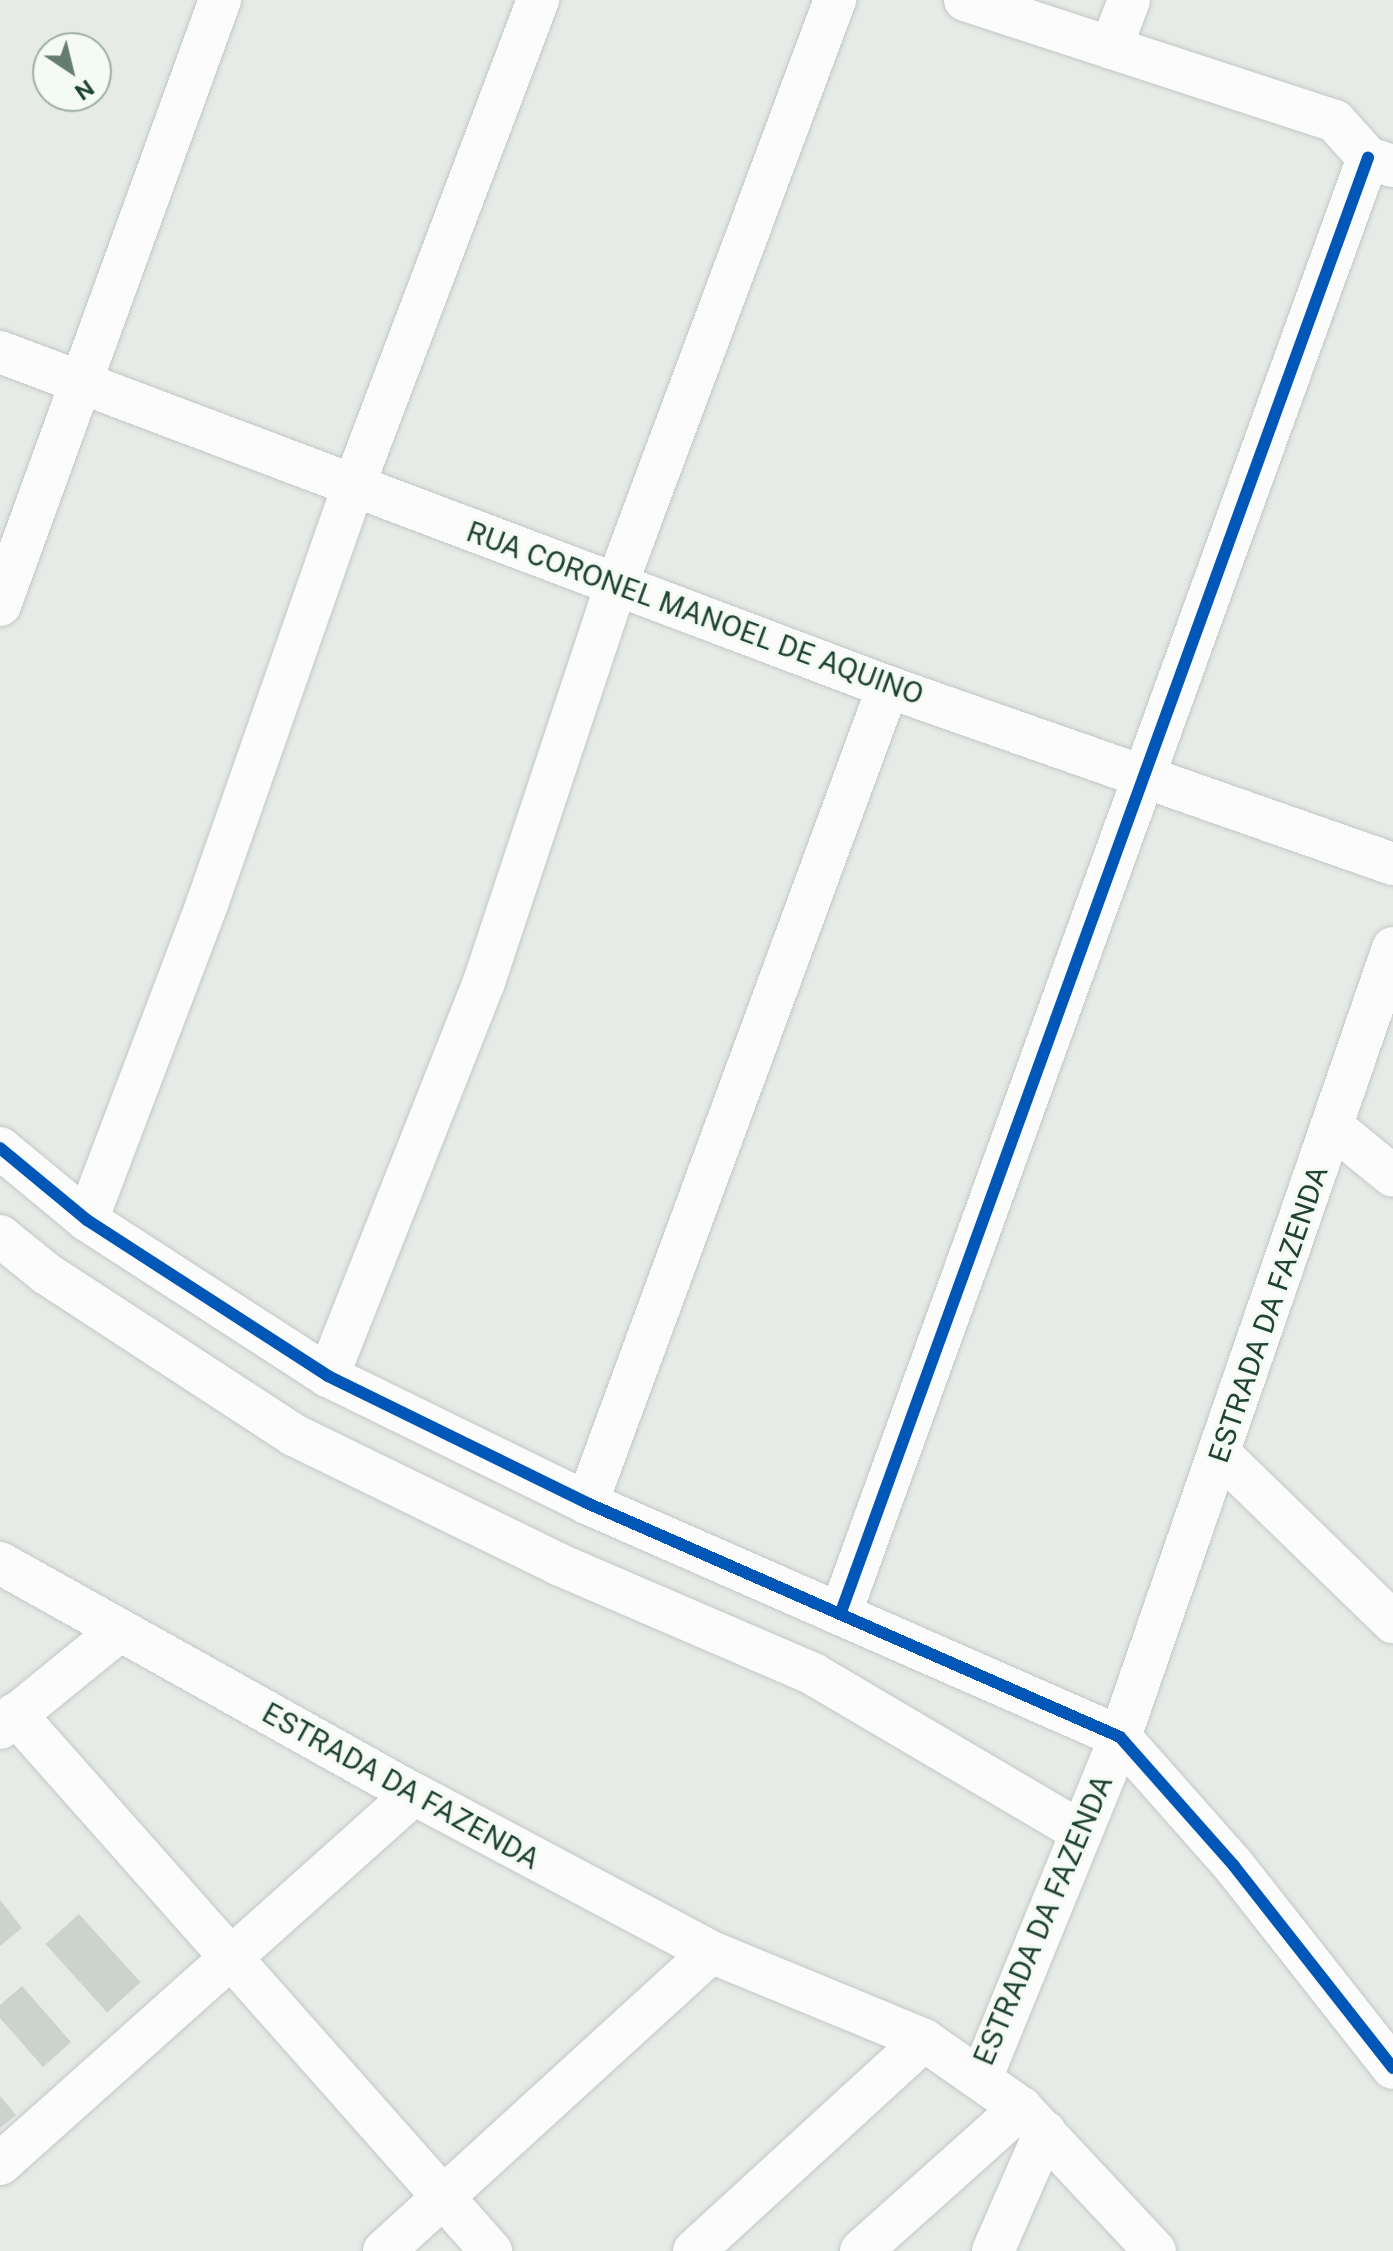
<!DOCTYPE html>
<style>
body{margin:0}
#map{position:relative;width:1393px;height:2251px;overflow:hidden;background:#e6ebe7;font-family:"Public Sans",sans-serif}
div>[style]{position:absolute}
.building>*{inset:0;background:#ccd3cf;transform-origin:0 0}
.roads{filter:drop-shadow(0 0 2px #c3c8c4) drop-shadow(0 0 2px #c3c8c4)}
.minor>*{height:42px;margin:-21px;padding:0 21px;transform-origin:21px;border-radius:21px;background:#fbfcfb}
.cycleway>*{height:12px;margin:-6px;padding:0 6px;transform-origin:6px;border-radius:6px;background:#0057b8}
span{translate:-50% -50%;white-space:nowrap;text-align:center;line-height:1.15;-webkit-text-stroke:6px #f4faf5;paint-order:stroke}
.street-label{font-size:28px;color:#204231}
.north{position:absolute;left:32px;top:32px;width:80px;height:80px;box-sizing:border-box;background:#f4faf5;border:2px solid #9fb0a7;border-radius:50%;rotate:145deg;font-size:22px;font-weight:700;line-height:32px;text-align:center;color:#204231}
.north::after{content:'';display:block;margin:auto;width:28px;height:36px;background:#657d71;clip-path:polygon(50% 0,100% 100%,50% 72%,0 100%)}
</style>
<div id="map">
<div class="building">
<i style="clip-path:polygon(0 1900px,22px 1928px,0 1946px)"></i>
<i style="left:79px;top:1914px;width:92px;height:45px;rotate:48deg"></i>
<i style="clip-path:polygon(22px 1986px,71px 2042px,43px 2067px,0 2018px,0 2005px)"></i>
<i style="clip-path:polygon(0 2096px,16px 2115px,0 2128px)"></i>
</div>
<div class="roads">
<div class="minor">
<i style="left:965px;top:0;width:389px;rotate:18.1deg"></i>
<i style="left:1335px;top:121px;width:50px;rotate:48.3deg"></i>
<i style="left:1368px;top:158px;width:26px;rotate:18deg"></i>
<i style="left:1111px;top:48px;width:51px;rotate:-69.4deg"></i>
<i style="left:0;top:352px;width:949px;rotate:20.67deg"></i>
<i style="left:888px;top:687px;width:535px;rotate:19.32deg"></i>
<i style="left:0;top:605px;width:644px;rotate:-70.02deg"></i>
<i style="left:1333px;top:1127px;width:77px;rotate:39.2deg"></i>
<i style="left:0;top:1148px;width:113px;rotate:39.6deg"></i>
<i style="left:87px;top:1220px;width:287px;rotate:32.9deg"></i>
<i style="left:328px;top:1376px;width:288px;rotate:26.1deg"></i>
<i style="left:587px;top:1503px;width:582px;rotate:23.7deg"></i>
<i style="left:1120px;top:1737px;width:172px;rotate:48.5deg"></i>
<i style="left:1234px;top:1866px;width:257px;rotate:51.8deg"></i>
<i style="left:87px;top:1220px;width:341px;rotate:-69.2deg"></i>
<i style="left:208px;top:901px;width:441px;rotate:-70.7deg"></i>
<i style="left:354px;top:485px;width:519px;rotate:-69.22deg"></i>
<i style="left:0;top:1236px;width:60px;rotate:39deg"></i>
<i style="left:47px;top:1274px;width:295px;rotate:33.1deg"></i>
<i style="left:294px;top:1435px;width:294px;rotate:26deg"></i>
<i style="left:558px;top:1564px;width:278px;rotate:23.3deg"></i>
<i style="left:813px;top:1674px;width:311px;rotate:30.5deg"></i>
<i style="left:328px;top:1376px;width:424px;rotate:-68.4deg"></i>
<i style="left:484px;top:982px;width:417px;rotate:-71.6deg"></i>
<i style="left:616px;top:586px;width:626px;rotate:-69.51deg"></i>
<i style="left:1219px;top:1453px;width:243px;rotate:44.2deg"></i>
<i style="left:587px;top:1503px;width:870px;rotate:-69.75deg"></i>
<i style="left:0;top:1563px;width:474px;rotate:29.2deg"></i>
<i style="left:414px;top:1794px;width:336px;rotate:28deg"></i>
<i style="left:711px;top:1952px;width:230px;rotate:22.4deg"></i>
<i style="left:924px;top:2040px;width:118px;rotate:35deg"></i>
<i style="left:1021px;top:2108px;width:196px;rotate:46.9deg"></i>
<i style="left:841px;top:1612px;width:1547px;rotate:-70.08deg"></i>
<i style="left:15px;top:1714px;width:718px;rotate:48.45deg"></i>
<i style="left:0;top:1728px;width:154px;rotate:-39.2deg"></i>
<i style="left:982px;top:2076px;width:366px;rotate:-67.8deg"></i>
<i style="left:1120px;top:1737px;width:835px;rotate:-70.91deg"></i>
<i style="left:0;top:2164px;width:555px;rotate:-41.79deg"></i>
<i style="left:384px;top:2251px;width:443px;rotate:-42.4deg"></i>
<i style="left:694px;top:2251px;width:312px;rotate:-42.5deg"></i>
<i style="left:861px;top:2251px;width:215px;rotate:-41.8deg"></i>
<i style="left:993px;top:2251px;width:130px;rotate:-66.4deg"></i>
</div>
</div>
<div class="cycleway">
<i style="left:0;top:1148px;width:113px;rotate:39.6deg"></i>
<i style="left:87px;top:1220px;width:287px;rotate:32.9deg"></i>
<i style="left:328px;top:1376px;width:288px;rotate:26.1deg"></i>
<i style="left:587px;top:1503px;width:582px;rotate:23.7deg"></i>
<i style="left:1120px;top:1737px;width:172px;rotate:48.5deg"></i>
<i style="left:1234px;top:1866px;width:257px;rotate:51.8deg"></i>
<i style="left:841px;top:1612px;width:1547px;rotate:-70.08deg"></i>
</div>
<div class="street-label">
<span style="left:695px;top:613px;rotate:20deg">RUA CORONEL MANOEL DE AQUINO</span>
<span style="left:1268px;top:1314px;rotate:-71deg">ESTRADA DA FAZENDA</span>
<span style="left:401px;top:1786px;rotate:29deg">ESTRADA DA FAZENDA</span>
<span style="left:1043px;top:1920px;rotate:-67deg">ESTRADA DA FAZENDA</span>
</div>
<div class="north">N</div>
</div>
